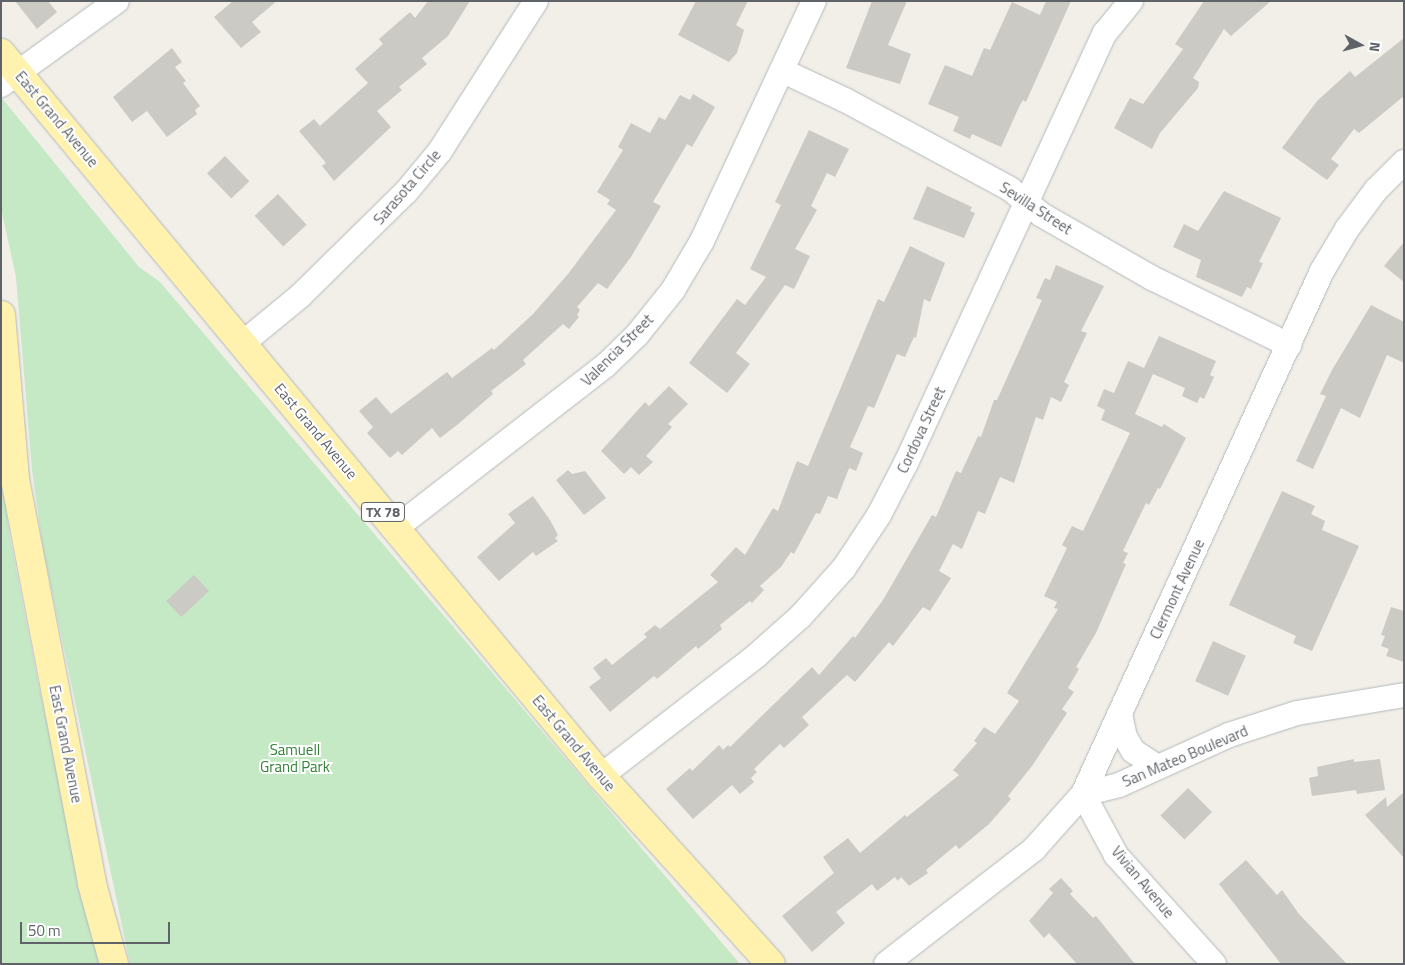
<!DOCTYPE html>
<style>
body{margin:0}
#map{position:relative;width:1405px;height:965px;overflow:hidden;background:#f1efe8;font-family:"Titillium Web",sans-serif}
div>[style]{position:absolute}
.green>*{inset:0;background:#c5e8c5}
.building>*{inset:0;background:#cccac5;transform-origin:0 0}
.roads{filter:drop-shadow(0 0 1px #b5b8bc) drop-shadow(0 0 1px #b5b8bc)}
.minor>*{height:24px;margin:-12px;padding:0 12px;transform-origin:12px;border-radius:12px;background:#fff}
.major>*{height:28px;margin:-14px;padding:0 14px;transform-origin:14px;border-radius:14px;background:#fff2af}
span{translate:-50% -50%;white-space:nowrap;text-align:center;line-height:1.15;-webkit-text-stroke:4px #fff;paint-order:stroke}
.shield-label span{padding:1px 4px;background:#fff;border:1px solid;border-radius:4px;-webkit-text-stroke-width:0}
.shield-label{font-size:14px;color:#5f6368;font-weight:700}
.street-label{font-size:15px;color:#5f6368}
.park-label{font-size:15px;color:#348238}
.frame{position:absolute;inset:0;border:2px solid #5f6368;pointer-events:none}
.north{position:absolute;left:1335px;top:20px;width:50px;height:50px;-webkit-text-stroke:4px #fff;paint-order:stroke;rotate:97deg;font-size:14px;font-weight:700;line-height:20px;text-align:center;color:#5f6368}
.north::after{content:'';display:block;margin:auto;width:18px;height:22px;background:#5f6368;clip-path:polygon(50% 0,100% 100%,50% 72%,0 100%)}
.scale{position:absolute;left:20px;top:922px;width:150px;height:22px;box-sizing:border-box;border:2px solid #5f6368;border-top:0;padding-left:6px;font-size:15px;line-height:18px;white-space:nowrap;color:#5f6368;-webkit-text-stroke:4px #fff;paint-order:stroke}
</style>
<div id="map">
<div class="green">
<i style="clip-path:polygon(1px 97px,139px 267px,160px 282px,740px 964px,130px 964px,43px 549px,32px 470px,16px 277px,1px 208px)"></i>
<i style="clip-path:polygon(1px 464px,9px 532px,38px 683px,100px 964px,1px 964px)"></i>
</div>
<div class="building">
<i style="clip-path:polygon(15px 1px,48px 1px,57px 12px,37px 29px)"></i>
<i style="clip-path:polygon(233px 1px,277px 1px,252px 22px,261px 32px,241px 48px,214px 17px)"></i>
<i style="clip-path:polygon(428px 1px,470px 1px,448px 36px,422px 58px,427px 64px,399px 87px,402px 90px,377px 111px,391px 127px,334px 181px,322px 166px,326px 163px,299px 131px,314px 119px,320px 126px,368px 83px,355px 69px,383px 44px,379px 39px,410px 12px,415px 18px)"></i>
<i style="clip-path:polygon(696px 1px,748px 1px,736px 25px,744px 30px,737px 53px,729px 62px,678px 35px)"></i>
<i style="clip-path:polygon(872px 1px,907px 1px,888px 45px,911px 54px,900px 84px,846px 68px)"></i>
<i style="clip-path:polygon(1046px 1px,1071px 1px,1026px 102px,1023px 100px,1019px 107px,1001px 147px,972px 134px,970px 139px,953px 131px,959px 117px,928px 104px,945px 65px,972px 76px,984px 48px,990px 50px,1012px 2px,1040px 15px)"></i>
<i style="clip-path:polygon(1204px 1px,1271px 1px,1231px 36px,1224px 29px,1193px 78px,1199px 82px,1198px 88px,1160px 133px,1152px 149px,1114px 128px,1130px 98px,1143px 104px,1183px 49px,1175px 44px)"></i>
<i style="clip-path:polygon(1404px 38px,1404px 96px,1359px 133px,1354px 129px,1331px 159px,1339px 165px,1327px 180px,1282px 148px,1317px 101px,1350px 71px,1355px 77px)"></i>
<i style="clip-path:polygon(172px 48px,182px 62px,175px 67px,186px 81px,183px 83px,200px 106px,195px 110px,197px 114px,167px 137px,147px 111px,132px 122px,113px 97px)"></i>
<i style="clip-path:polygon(693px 94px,715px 107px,692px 147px,687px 144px,653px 202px,661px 206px,631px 257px,607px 289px,598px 283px,577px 307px,580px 310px,577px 315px,579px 317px,569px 329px,563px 324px,523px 360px,526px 364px,491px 391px,493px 394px,457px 425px,440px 438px,432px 428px,402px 455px,398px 451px,390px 458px,367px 433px,373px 427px,359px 411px,376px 397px,391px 414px,447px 372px,452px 378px,492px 348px,494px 350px,533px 314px,568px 274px,616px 210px,607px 204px,610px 200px,597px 192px,623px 150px,618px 147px,631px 123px,650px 133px,659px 117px,665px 120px,680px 95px,690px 100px)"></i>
<i style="clip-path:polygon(809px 130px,849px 149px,835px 177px,827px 173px,811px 206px,817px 210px,795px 249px,810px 256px,794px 289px,785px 285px,736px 353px,750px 364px,727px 393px,689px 363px,737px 299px,745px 305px,766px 277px,750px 269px,781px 205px,775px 202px)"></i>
<i style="left:225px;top:156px;width:35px;height:25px;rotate:46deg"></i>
<i style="clip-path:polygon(927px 186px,972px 207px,970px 211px,975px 213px,964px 238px,913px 219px)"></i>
<i style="clip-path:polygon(1224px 191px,1281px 218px,1259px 262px,1263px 263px,1251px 289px,1247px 287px,1242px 297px,1196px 277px,1201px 260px,1173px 247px,1184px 224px,1198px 231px)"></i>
<i style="left:278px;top:194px;width:42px;height:32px;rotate:47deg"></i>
<i style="clip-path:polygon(1404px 242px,1404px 282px,1384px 266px)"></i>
<i style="clip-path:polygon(910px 246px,945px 263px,930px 302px,924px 299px,916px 338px,914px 337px,905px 357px,897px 354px,874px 408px,868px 406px,850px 447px,863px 453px,856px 471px,849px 468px,837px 499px,828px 496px,820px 514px,816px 513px,794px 554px,791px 552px,781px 567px,760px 586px,764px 590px,752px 603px,750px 601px,720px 625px,722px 629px,698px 649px,696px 646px,657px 679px,654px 676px,610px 712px,589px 687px,601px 678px,593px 668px,606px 658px,612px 665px,647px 637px,644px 634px,655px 625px,660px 629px,718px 582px,710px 575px,736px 547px,745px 555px,773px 508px,778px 511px,797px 461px,808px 466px,878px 299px,884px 302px)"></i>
<i style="clip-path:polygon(1056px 265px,1104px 286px,1081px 331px,1087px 333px,1064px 382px,1069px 385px,1061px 402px,1051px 397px,1043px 420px,1036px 417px,1014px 483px,1000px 477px,985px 514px,978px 511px,962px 549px,953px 544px,939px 571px,951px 578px,930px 611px,923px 607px,893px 646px,889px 642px,855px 682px,847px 675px,802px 717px,809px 725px,784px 748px,780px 744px,754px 769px,757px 772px,751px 778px,754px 782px,740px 794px,732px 785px,693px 819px,666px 789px,690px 768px,692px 771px,719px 745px,723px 750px,728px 745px,730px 747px,812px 667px,819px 675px,853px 636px,855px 638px,883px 600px,932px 515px,936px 517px,956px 471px,961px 473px,978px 436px,981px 437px,994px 400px,997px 400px,1042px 300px,1036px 298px,1045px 278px,1050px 280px)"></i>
<i style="clip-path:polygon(1371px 305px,1404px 322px,1404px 363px,1387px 355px,1360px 418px,1341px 408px,1313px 469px,1296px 461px,1326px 396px,1320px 394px,1332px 370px)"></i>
<i style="clip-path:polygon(1159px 336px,1216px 361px,1210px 375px,1214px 377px,1204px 399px,1200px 397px,1197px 403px,1182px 396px,1185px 388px,1153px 374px,1135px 414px,1162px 427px,1164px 424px,1186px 438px,1160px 489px,1158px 488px,1149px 505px,1146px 503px,1123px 551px,1128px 553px,1123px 563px,1126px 564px,1096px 633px,1076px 667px,1079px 669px,1068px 688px,1074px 692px,1062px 709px,1067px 713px,1032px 766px,1008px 796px,1011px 799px,989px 824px,959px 849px,956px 845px,926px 870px,928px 873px,909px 886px,901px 877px,898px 881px,895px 877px,877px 891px,872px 884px,836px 912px,845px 923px,812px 952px,782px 916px,834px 873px,823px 857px,848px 838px,860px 853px,905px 815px,907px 817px,959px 775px,953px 770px,977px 743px,974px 741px,984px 727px,995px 734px,1019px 701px,1007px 693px,1058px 609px,1054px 608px,1057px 602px,1044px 596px,1067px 548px,1062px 545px,1072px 526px,1083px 531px,1130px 433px,1101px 420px,1105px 410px,1097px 406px,1104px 389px,1114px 393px,1128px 361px,1144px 368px)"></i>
<i style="clip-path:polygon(669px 386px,688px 404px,668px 424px,672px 427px,646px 456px,653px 462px,639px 475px,631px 467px,624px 474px,601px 451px,645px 402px,649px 406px)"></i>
<i style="clip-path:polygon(568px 470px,572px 474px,585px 471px,606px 498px,584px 515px,556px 480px)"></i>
<i style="clip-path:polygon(1282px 491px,1315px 506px,1311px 514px,1325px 521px,1322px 530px,1359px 546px,1312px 651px,1293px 643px,1296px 636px,1229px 605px)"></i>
<i style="clip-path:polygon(533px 496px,550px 520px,558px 535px,555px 538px,558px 541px,536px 556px,533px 552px,499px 581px,477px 557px,515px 523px,508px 514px)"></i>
<i style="left:194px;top:575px;width:22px;height:38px;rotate:47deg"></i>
<i style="clip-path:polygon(1391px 607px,1404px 611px,1404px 662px,1386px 656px,1389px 649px,1381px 646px,1385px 636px,1381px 635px)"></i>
<i style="left:1213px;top:641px;width:36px;height:44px;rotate:24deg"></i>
<i style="clip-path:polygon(1354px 759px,1354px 762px,1380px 759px,1385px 790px,1357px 794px,1356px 790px,1312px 796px,1309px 778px,1318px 776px,1317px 767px)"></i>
<i style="left:1188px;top:788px;width:34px;height:39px;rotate:45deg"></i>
<i style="clip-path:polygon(1404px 792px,1404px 858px,1365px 815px,1386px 797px,1387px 807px)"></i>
<i style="clip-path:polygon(1246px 860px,1277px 895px,1282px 890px,1299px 914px,1347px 964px,1281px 964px,1219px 884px)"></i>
<i style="clip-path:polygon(1061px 878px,1073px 891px,1070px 894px,1093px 918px,1096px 916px,1135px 964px,1077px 964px,1049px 933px,1044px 938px,1029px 921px,1053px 893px,1049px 889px)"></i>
</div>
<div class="roads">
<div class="minor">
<i style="left:783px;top:71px;width:68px;rotate:25.1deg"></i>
<i style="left:845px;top:100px;width:187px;rotate:28.3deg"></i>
<i style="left:1010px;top:189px;width:41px;rotate:39.1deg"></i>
<i style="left:1042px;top:215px;width:127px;rotate:29.8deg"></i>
<i style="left:1152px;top:278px;width:153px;rotate:26.1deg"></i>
<i style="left:1px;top:85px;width:143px;rotate:-35.9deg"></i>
<i style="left:243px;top:343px;width:74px;rotate:-39.5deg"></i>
<i style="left:300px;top:296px;width:148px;rotate:-44.5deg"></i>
<i style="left:406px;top:192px;width:53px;rotate:-50.3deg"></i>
<i style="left:440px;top:151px;width:178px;rotate:-57.4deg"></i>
<i style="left:396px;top:528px;width:264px;rotate:-37.8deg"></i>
<i style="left:605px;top:366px;width:45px;rotate:-44.1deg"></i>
<i style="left:637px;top:335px;width:58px;rotate:-51.3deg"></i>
<i style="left:673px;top:290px;width:57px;rotate:-59.4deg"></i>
<i style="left:702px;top:241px;width:265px;rotate:-65deg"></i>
<i style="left:1120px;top:714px;width:24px;rotate:78deg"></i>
<i style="left:1125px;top:737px;width:16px;rotate:60deg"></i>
<i style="left:1133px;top:751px;width:27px;rotate:33deg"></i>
<i style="left:601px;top:776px;width:196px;rotate:-37.7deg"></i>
<i style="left:756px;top:656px;width:59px;rotate:-41.6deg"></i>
<i style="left:800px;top:617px;width:66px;rotate:-48.1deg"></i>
<i style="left:844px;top:568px;width:64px;rotate:-56.6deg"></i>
<i style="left:879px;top:515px;width:59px;rotate:-62.6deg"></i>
<i style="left:906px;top:463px;width:474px;rotate:-65.2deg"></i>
<i style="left:1105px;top:33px;width:41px;rotate:-50.9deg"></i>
<i style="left:886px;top:964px;width:187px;rotate:-37.8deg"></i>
<i style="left:1034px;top:849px;width:74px;rotate:-48.3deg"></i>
<i style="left:1083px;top:794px;width:575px;rotate:-65.44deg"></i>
<i style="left:1322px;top:271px;width:49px;rotate:-59.2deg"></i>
<i style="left:1347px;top:229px;width:49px;rotate:-53.4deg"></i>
<i style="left:1376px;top:190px;width:40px;rotate:-45deg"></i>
<i style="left:1214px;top:964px;width:147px;rotate:-132deg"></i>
<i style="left:1116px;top:855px;width:69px;rotate:-118.4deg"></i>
<i style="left:1083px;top:794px;width:37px;rotate:-14deg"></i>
<i style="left:1119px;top:785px;width:121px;rotate:-24.4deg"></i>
<i style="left:1229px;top:735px;width:71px;rotate:-17.9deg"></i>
<i style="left:1297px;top:713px;width:109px;rotate:-9.5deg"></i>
</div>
<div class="major">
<i style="left:1px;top:53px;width:940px;rotate:50.31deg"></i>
<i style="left:601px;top:776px;width:253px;rotate:47.9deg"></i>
<i style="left:1px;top:315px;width:165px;rotate:85.1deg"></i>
<i style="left:15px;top:479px;width:412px;rotate:79.2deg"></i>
<i style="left:92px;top:884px;width:83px;rotate:74.6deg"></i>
</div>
</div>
<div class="shield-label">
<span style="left:383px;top:512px">TX 78</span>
</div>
<div class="street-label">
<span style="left:57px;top:119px;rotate:50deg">East Grand Avenue</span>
<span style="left:407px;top:187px;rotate:-49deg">Sarasota Circle</span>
<span style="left:1036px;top:208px;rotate:33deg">Sevilla Street</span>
<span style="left:617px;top:350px;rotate:-45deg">Valencia Street</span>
<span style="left:921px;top:430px;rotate:-65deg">Cordova Street</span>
<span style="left:316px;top:431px;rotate:50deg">East Grand Avenue</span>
<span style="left:1177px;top:589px;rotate:-65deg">Clermont Avenue</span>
<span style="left:574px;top:743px;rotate:50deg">East Grand Avenue</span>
<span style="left:66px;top:744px;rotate:79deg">East Grand Avenue</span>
<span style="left:1185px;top:756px;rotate:-23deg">San Mateo Boulevard</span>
<span style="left:1143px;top:882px;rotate:50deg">Vivian Avenue</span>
</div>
<div class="park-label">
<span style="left:295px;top:758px">Samuell<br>Grand Park</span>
</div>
<div class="frame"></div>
<div class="north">N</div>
<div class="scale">50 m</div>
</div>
